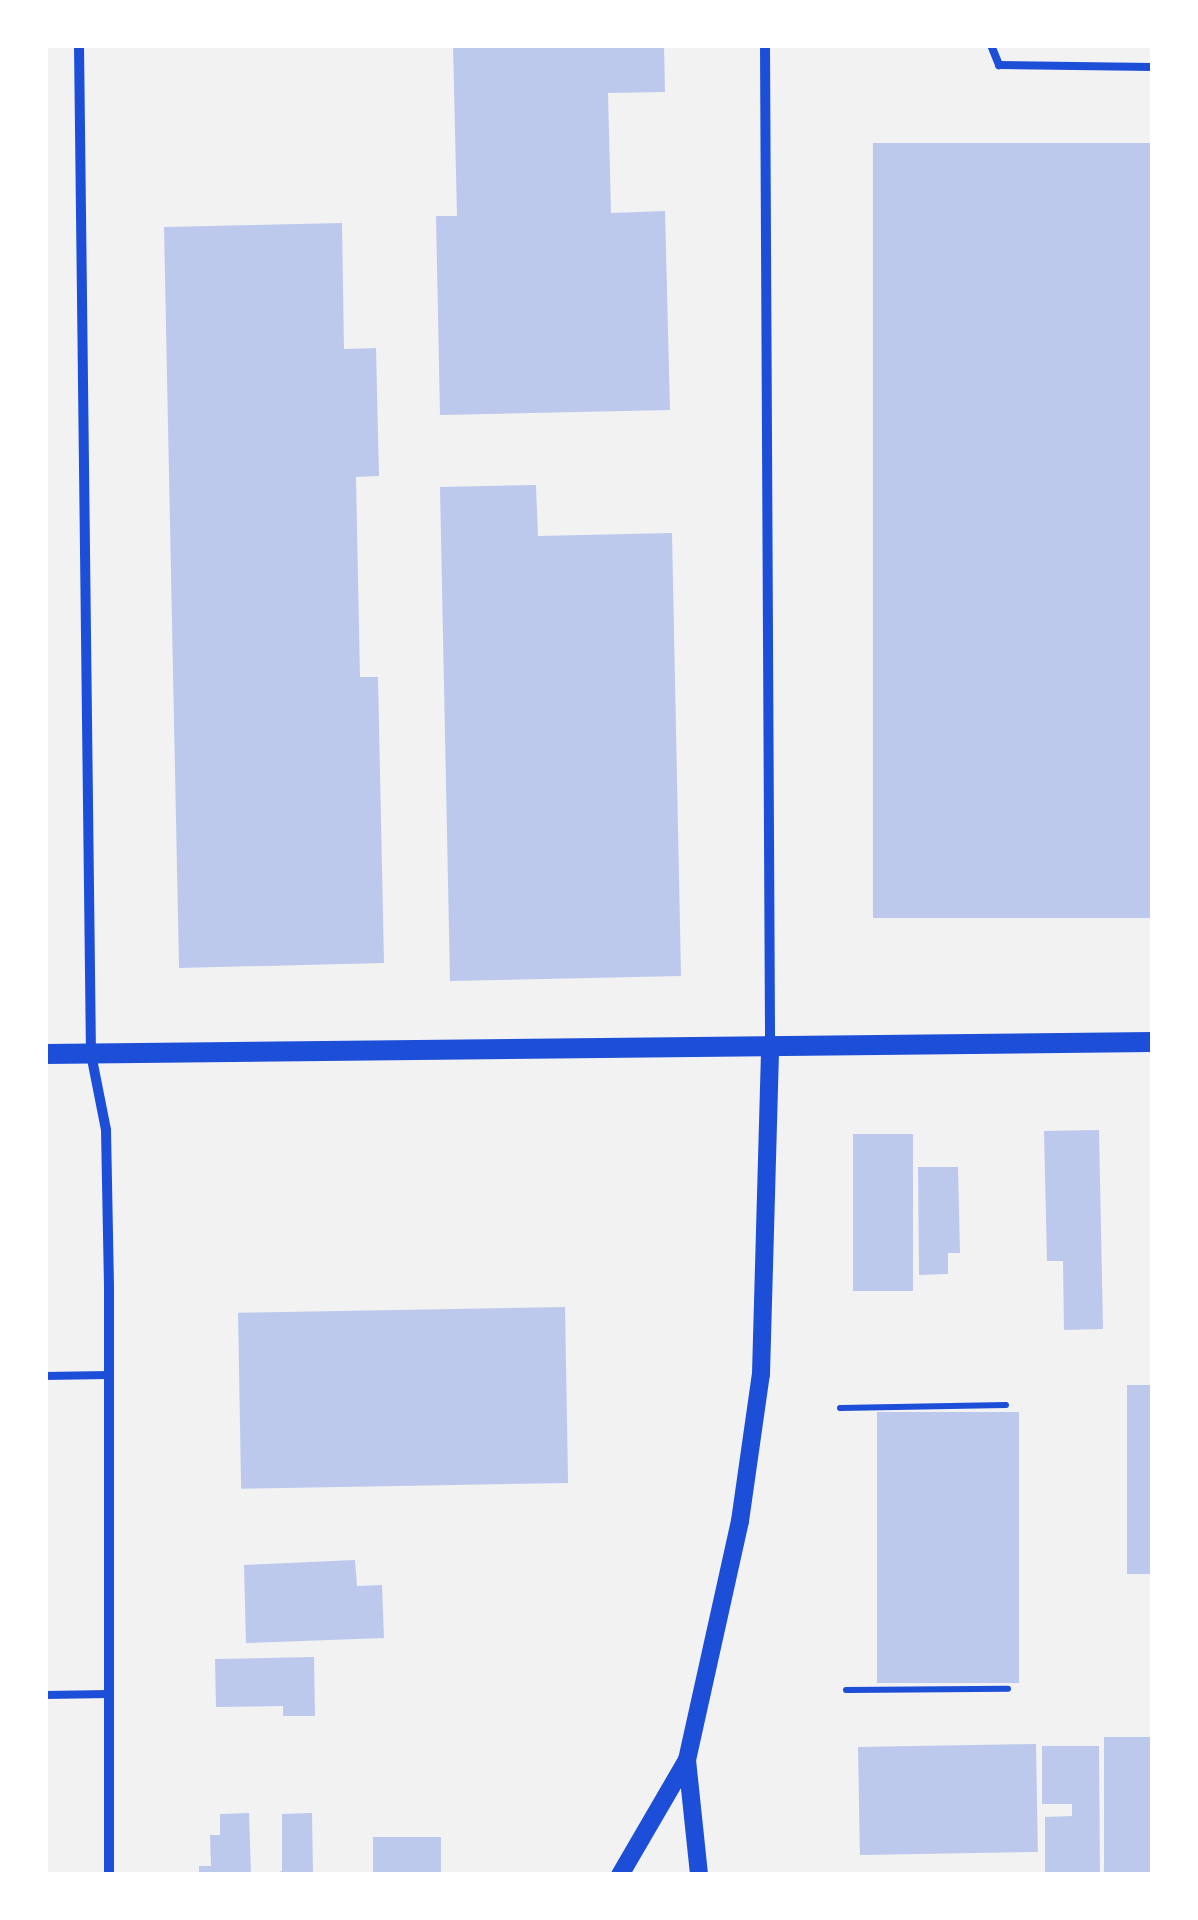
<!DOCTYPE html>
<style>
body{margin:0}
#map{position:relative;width:1198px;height:1920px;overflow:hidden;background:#f2f2f2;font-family:"Golos Text",sans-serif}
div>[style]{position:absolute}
.building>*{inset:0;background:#bdc9ec;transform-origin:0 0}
.path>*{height:6px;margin:-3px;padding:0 3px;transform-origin:3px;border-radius:3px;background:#1d4ed8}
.service>*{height:8px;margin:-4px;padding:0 4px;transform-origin:4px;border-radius:4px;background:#1d4ed8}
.minor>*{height:10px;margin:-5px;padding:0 5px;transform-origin:5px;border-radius:5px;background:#1d4ed8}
.tertiary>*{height:18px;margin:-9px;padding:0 9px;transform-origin:9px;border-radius:9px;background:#1d4ed8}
.secondary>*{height:20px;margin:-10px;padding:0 10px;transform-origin:10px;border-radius:10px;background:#1d4ed8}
span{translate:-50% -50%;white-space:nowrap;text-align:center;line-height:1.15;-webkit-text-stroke:9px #fff;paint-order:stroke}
.frame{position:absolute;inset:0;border:48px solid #fff;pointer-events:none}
</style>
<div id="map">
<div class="building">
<i style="clip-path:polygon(453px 45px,664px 45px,665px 92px,608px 93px,611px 213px,665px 211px,670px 410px,440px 415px,436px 216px,457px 216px)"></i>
<i style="left:873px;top:143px;width:280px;height:775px"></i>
<i style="clip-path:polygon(342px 223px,344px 349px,376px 348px,379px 476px,356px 477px,360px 677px,378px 677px,384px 963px,179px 968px,164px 227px)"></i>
<i style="clip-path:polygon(536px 485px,538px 536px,672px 533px,681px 976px,450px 981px,440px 487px)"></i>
<i style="clip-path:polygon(1099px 1130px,1103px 1329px,1064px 1330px,1063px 1261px,1047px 1261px,1044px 1131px)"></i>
<i style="left:913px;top:1134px;width:157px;height:60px;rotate:90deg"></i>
<i style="clip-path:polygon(918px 1167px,958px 1167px,960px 1253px,948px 1253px,948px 1274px,919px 1275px)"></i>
<i style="left:565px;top:1307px;width:176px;height:327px;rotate:89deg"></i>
<i style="left:1127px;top:1385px;width:26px;height:189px"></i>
<i style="left:877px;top:1412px;width:142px;height:271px"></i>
<i style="clip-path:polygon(355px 1560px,357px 1586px,382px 1585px,384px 1638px,246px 1643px,244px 1565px)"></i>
<i style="clip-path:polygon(314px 1657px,315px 1716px,283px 1716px,283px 1706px,216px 1707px,215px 1659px)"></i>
<i style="left:1153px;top:1737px;width:138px;height:49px;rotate:90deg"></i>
<i style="left:1036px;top:1744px;width:108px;height:178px;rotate:89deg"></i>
<i style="clip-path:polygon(1042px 1746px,1099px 1746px,1100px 1875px,1045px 1875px,1045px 1817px,1072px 1816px,1072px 1804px,1042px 1804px)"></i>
<i style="clip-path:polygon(249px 1813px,251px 1875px,199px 1875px,199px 1866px,211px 1866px,210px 1835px,220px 1835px,220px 1814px)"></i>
<i style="clip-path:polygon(312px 1813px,313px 1875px,268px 1875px,282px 1871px,282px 1814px)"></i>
<i style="left:441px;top:1837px;width:38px;height:68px;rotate:90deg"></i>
</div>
<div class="path">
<i style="left:840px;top:1408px;width:166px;rotate:-1deg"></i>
<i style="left:846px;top:1690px;width:162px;rotate:-0.4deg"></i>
</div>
<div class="service">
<i style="left:991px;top:45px;width:22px;rotate:68deg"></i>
<i style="left:999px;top:65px;width:154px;rotate:0.7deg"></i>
<i style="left:45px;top:1376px;width:63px;rotate:-0.9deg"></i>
<i style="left:45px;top:1695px;width:64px;rotate:-0.9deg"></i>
</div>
<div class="minor">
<i style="left:79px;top:45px;width:1009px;rotate:89.32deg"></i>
<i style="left:91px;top:1054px;width:77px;rotate:78.8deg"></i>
<i style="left:106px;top:1130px;width:160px;rotate:88.9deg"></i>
<i style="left:109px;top:1290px;width:585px;rotate:90deg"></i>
<i style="left:765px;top:45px;width:1002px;rotate:89.71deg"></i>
</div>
<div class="tertiary">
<i style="left:687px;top:1760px;width:116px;rotate:84deg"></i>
<i style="left:620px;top:1875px;width:133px;rotate:-59.8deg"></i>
<i style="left:687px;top:1760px;width:245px;rotate:-77.5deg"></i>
<i style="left:740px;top:1521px;width:148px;rotate:-81.9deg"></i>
<i style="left:761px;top:1374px;width:326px;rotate:-88.4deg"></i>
</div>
<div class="secondary">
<i style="left:45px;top:1054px;width:1108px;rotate:-0.62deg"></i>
</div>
<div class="frame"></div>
</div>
